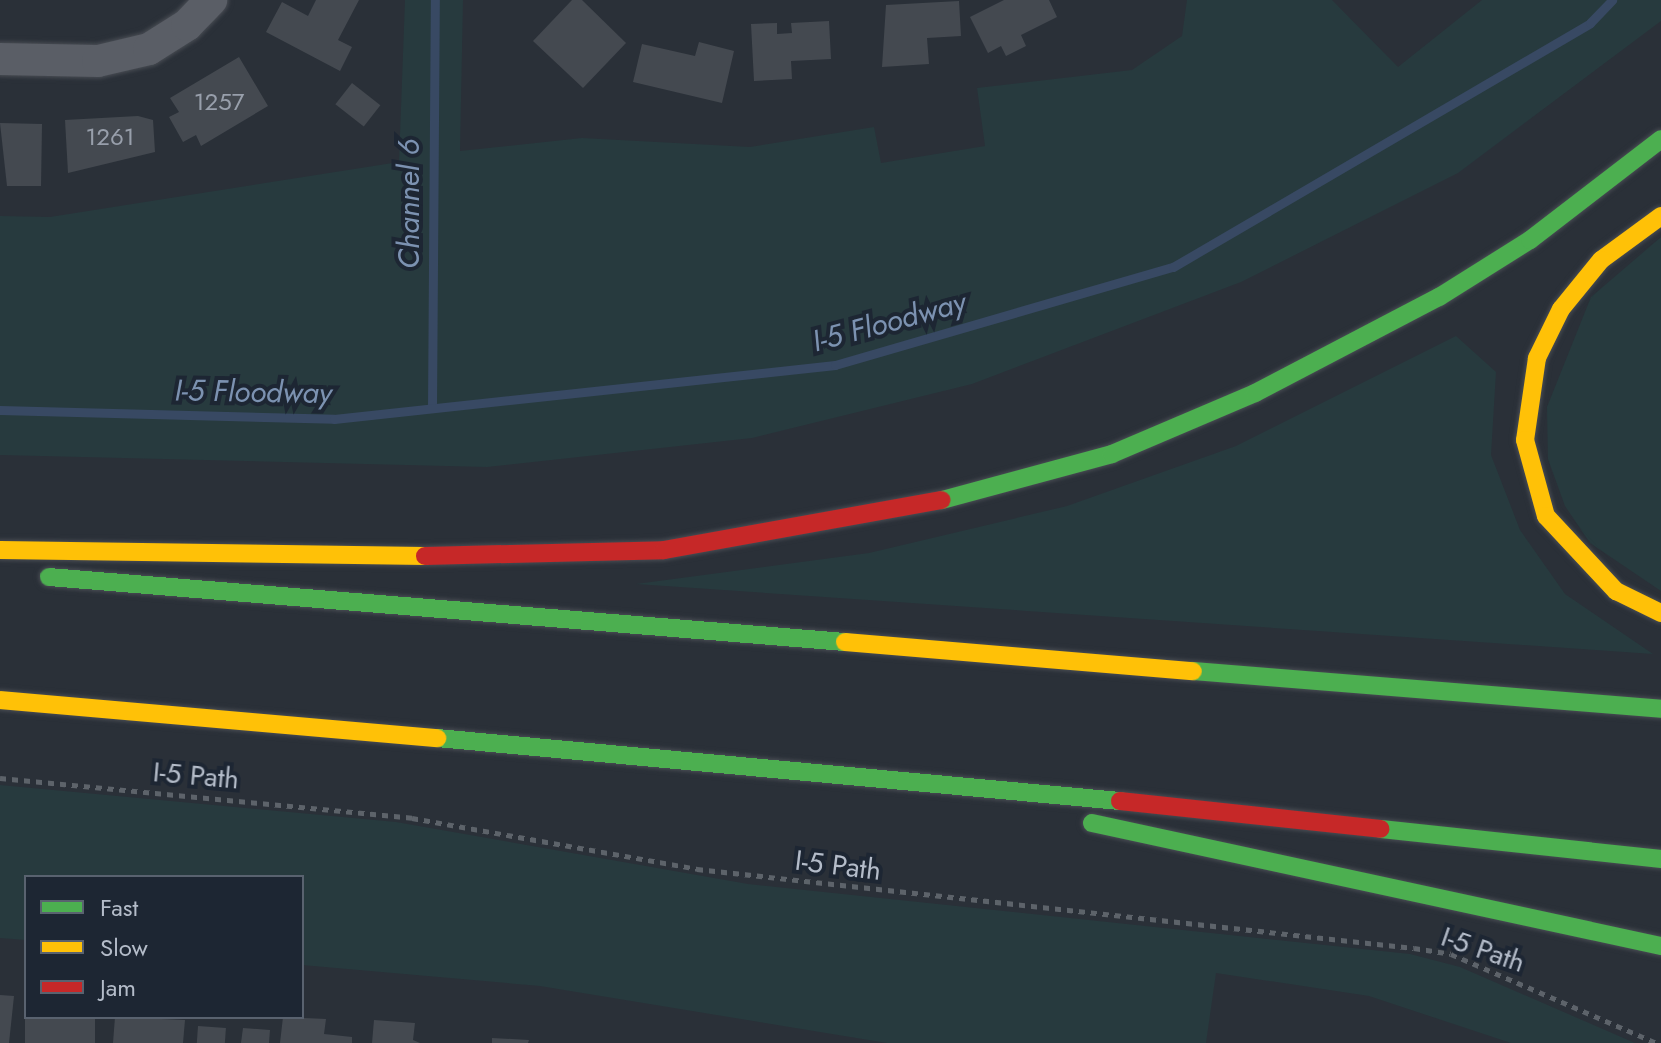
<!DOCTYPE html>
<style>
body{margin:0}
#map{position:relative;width:1661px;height:1043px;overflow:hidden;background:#2a3038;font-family:Jost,sans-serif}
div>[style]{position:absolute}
.green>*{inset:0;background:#273a3e}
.stream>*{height:9px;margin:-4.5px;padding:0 4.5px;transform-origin:4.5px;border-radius:4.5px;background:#384963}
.building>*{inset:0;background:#444950;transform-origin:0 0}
.path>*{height:5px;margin-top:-2.5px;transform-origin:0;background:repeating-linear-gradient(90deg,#5d636a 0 6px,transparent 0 12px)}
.roads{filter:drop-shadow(0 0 2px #484c53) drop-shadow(0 0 2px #484c53)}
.street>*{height:32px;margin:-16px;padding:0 16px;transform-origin:16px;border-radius:16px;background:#5a5e66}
.fast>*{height:18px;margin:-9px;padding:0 9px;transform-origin:9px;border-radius:9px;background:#4caf50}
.slow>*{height:18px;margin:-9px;padding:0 9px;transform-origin:9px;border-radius:9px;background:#ffc107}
.jam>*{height:18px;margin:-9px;padding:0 9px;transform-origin:9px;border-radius:9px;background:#c62828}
span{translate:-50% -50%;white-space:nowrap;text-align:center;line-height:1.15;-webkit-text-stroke:8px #1d2633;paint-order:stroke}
.number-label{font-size:24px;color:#989fab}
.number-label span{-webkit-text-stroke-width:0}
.street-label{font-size:28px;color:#b4bcc9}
.water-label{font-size:30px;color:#7c92b1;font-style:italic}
.legend{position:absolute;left:24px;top:875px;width:280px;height:144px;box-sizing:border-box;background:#1d2633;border:2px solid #59626f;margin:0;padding:10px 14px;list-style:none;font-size:24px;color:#b4bcc9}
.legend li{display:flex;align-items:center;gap:16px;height:40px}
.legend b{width:40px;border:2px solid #59626f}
</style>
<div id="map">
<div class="green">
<i style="clip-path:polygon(405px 0,463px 0,460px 151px,582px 138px,750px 147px,874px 127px,881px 163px,985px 146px,977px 88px,1132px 70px,1182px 36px,1187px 0,1332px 0,1398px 67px,1482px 0,1661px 0,1661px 21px,1458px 173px,1241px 282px,972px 384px,752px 438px,487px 467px,0 455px,0 216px,50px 217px,399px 162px)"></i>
<i style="clip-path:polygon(1661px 237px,1661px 591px,1590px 543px,1565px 506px,1548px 459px,1547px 407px,1591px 297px)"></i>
<i style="clip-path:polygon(1456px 336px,1496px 372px,1491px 455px,1520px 530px,1565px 594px,1653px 654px,636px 584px,869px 553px,1067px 506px,1236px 446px)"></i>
<i style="clip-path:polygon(0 785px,396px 822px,748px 884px,1410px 954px,1460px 967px,1635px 1043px,1511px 1043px,1369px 996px,1216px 973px,1206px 1043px,887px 1043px,540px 986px,302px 965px,302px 877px,26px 877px,26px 940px,0 938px)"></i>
</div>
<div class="stream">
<i style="left:432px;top:408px;width:408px;rotate:-89.6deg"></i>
<i style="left:0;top:410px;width:334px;rotate:1.5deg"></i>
<i style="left:334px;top:419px;width:504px;rotate:-6.15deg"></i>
<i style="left:835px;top:365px;width:352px;rotate:-16.2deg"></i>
<i style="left:1173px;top:267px;width:483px;rotate:-30.3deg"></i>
<i style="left:1590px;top:23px;width:32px;rotate:-46deg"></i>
</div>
<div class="building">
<i style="clip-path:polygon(316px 0,359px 0,338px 40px,352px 47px,340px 71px,266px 32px,282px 2px,308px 16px)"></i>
<i style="clip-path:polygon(572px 0,582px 0,626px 43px,583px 88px,533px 41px)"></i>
<i style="clip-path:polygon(1004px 0,1049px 0,1057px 17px,1021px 35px,1026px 46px,1006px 56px,1001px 46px,988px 53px,970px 17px)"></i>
<i style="clip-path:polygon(959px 1px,961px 36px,927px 38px,929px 64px,882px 67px,886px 5px)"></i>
<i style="clip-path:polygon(829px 21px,831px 59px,791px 61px,792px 79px,754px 81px,751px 24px,777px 23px,777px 34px,792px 33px,791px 23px)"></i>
<i style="clip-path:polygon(699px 42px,734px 51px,722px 103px,633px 82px,642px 44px,695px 56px)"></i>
<i style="clip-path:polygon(239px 57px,268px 106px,201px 146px,196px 135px,183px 142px,169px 117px,179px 112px,170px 98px)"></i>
<i style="left:352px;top:83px;width:36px;height:27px;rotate:38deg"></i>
<i style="clip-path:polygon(138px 116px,153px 120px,155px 152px,68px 173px,65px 120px)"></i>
<i style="clip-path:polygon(0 123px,42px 124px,41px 186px,7px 186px)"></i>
<i style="clip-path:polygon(0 995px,14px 996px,9px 1043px,0 1043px)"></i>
<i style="left:25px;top:1017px;width:70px;height:26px"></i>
<i style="clip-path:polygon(115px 1017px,185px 1020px,183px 1043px,113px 1043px)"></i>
<i style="clip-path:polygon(283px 1017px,326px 1019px,324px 1034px,352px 1037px,352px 1043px,280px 1043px)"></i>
<i style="clip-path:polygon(374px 1020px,415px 1023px,413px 1040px,420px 1043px,372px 1043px)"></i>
<i style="left:198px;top:1026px;width:28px;height:17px;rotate:4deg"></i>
<i style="clip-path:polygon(243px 1028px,270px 1030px,269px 1043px,241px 1043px)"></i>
<i style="clip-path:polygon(492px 1038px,529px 1040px,528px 1043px,492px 1043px)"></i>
</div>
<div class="path">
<i style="left:0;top:778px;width:414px;rotate:5.5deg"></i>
<i style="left:412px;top:818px;width:290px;rotate:10.1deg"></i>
<i style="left:697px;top:869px;width:721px;rotate:6.29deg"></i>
<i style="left:1414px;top:948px;width:37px;rotate:9deg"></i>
<i style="left:1451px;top:954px;width:224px;rotate:23.4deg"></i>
</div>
<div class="roads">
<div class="street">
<i style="left:0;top:59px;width:98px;rotate:1.2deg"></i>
<i style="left:98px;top:61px;width:52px;rotate:-13.2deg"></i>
<i style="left:149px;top:49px;width:45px;rotate:-32.3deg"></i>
<i style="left:187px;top:25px;width:35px;rotate:-46deg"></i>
</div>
<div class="fast">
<i style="left:942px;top:500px;width:176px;rotate:-15.1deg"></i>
<i style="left:1112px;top:454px;width:155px;rotate:-23.1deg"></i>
<i style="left:1255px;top:393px;width:208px;rotate:-27.6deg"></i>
<i style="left:1439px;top:297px;width:107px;rotate:-32.1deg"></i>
<i style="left:1530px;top:240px;width:165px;rotate:-37.6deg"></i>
<i style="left:49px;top:577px;width:799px;rotate:4.67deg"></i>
<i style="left:1193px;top:671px;width:470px;rotate:4.6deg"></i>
<i style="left:437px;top:738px;width:686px;rotate:5.27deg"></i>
<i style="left:1092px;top:823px;width:582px;rotate:12.2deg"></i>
<i style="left:1381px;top:829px;width:282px;rotate:6.1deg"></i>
</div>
<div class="slow">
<i style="left:1661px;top:216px;width:74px;rotate:143.7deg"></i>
<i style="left:1601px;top:260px;width:63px;rotate:129.2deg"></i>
<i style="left:1561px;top:309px;width:55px;rotate:116.1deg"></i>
<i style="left:1537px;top:358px;width:83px;rotate:98.3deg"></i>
<i style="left:1525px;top:440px;width:79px;rotate:74.6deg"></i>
<i style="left:1546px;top:516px;width:103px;rotate:47deg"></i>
<i style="left:1616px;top:591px;width:50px;rotate:26.1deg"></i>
<i style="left:0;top:550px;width:425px;rotate:0.8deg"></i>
<i style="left:845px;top:642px;width:349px;rotate:4.8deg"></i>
<i style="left:0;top:700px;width:439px;rotate:5deg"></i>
</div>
<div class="jam">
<i style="left:425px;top:556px;width:239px;rotate:-1.4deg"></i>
<i style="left:664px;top:550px;width:282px;rotate:-10.2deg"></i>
<i style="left:1120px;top:801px;width:262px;rotate:6.1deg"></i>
</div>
</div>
<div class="number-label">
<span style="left:219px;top:102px">1257</span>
<span style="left:110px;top:137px">1261</span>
</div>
<div class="street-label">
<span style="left:196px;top:776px;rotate:5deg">I-5 Path</span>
<span style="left:838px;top:866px;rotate:7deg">I-5 Path</span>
<span style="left:1483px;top:950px;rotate:19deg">I-5 Path</span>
</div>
<div class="water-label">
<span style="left:409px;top:204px;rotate:-90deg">Channel 6</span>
<span style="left:889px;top:322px;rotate:-15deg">I-5 Floodway</span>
<span style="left:253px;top:392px;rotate:1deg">I-5 Floodway</span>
</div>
<ul class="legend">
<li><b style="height:10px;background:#4caf50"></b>Fast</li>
<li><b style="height:10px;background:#ffc107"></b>Slow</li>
<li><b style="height:10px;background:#c62828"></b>Jam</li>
</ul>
</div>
